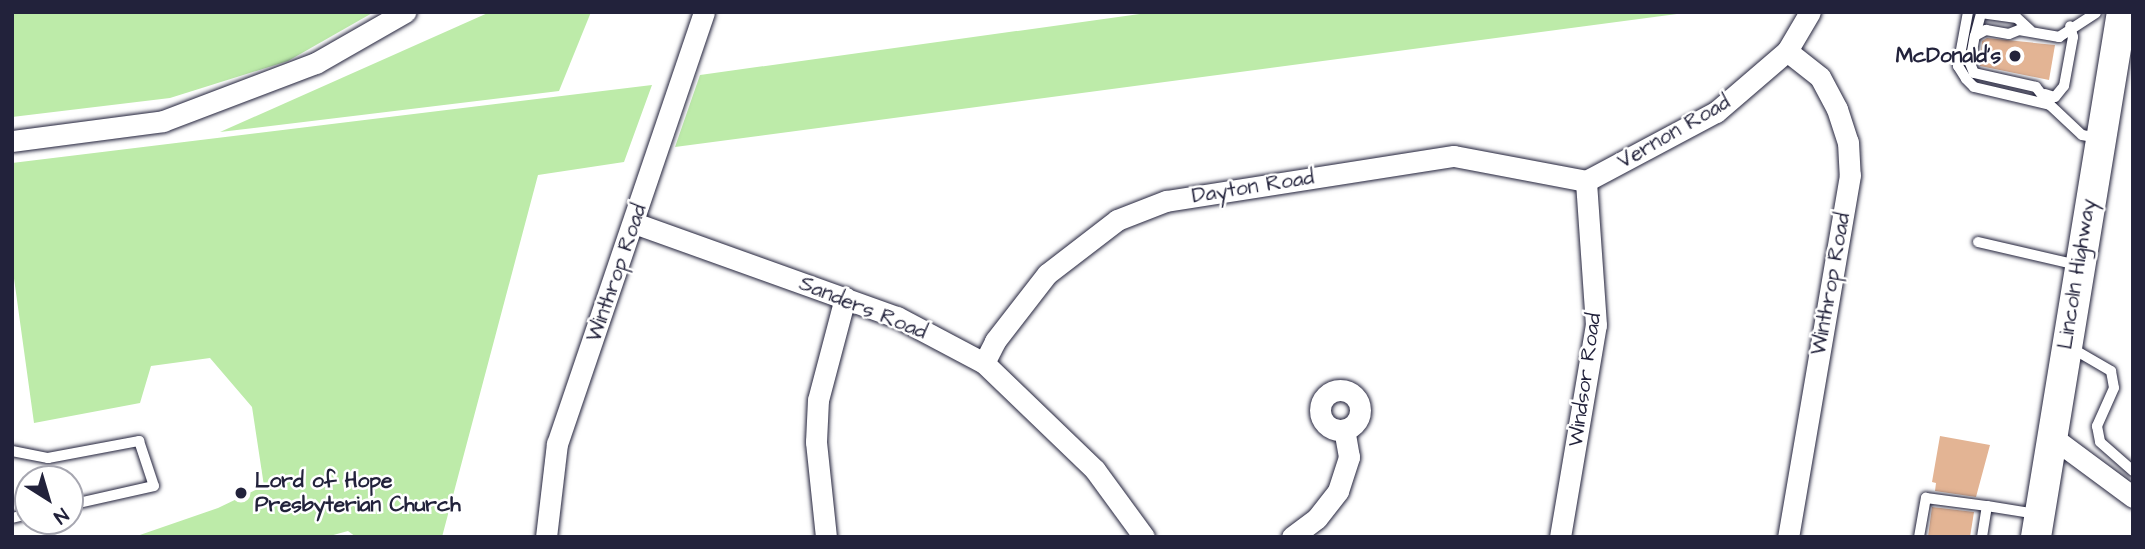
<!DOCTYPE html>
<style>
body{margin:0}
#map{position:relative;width:2145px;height:549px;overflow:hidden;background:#fff;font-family:"Architects Daughter",sans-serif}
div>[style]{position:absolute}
.green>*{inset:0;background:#bdeba9}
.building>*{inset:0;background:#e3b494}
.roads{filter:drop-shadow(0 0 2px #22223b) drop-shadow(0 0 2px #22223b)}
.service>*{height:10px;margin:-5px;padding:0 5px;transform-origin:5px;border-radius:5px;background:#fff}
.minor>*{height:21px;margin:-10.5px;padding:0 10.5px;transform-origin:10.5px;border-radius:10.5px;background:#fff}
.minor>.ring{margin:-10.5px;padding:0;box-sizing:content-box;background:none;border:21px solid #fff;border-radius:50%}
.secondary>*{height:30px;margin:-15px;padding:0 15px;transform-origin:15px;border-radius:15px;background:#fff}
.dots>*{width:19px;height:19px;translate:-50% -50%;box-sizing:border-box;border:4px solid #fff;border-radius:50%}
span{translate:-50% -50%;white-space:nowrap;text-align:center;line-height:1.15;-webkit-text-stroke:5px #fff;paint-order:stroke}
.poi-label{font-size:21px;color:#22223b;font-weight:700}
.right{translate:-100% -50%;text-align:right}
.left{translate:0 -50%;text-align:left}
.street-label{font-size:21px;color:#22223b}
.frame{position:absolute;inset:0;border:14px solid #22223b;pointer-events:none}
.north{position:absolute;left:14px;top:465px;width:70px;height:70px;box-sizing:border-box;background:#fff;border:2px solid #a7a7b1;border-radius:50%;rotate:143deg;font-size:19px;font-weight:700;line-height:28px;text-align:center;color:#22223b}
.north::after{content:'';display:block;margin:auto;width:24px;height:32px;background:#22223b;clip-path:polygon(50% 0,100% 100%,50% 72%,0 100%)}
</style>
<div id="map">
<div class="green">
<i style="clip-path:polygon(12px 12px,374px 12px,288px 61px,170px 98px,12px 117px)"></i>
<i style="clip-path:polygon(490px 12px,591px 12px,559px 91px,220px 132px)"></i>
<i style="clip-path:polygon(1154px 12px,1692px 12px,675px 147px,700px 75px)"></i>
<i style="clip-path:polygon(652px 85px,624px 162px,538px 175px,442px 537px,356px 537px,348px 531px,326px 537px,134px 537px,218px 508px,264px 486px,252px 407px,210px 358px,151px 366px,140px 403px,34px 423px,12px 264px,12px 163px)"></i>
</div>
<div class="building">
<i style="clip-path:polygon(1987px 38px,2055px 45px,2049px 80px,1980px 66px,1982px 41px)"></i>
<i style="clip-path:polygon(1940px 436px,1990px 445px,1976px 497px,1935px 491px,1936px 483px,1932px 482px)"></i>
<i style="clip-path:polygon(1932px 507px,1974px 512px,1970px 537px,1928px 537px)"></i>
</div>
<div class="roads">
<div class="service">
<i style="left:1968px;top:12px;width:55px;rotate:100.5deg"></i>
<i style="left:1958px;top:66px;width:15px;rotate:58deg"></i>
<i style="left:1966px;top:79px;width:11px;rotate:45deg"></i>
<i style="left:1974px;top:87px;width:78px;rotate:13.3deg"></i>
<i style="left:2050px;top:105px;width:44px;rotate:43.2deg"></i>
<i style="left:2082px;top:135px;width:17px;rotate:10deg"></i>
<i style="left:1975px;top:36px;width:24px;rotate:-75deg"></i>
<i style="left:1981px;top:13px;width:36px;rotate:8deg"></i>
<i style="left:2017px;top:18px;width:18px;rotate:43deg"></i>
<i style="left:2045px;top:94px;width:10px;rotate:17deg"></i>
<i style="left:2055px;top:97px;width:14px;rotate:-51deg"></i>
<i style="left:2064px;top:86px;width:50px;rotate:-79.6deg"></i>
<i style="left:2073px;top:37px;width:11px;rotate:-105deg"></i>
<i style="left:2050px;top:105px;width:23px;rotate:-128deg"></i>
<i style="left:2036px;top:87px;width:64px;rotate:-167.3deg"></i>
<i style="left:1974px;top:73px;width:11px;rotate:-112deg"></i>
<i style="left:1970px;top:63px;width:27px;rotate:-80deg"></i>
<i style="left:1975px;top:36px;width:13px;rotate:-29deg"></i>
<i style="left:1986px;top:30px;width:23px;rotate:10deg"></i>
<i style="left:2009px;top:34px;width:11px;rotate:-22deg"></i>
<i style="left:2019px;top:30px;width:41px;rotate:9.9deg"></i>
<i style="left:2059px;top:37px;width:44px;rotate:-33deg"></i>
<i style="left:1978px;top:242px;width:103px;rotate:13deg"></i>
<i style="left:2068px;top:346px;width:50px;rotate:30.2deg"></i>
<i style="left:2111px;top:371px;width:17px;rotate:80deg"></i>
<i style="left:2114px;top:388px;width:42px;rotate:114.1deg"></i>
<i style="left:2097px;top:426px;width:16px;rotate:79deg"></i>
<i style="left:2100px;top:442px;width:44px;rotate:41.3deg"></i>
<i style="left:12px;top:451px;width:37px;rotate:11deg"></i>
<i style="left:48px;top:458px;width:93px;rotate:-10.6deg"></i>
<i style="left:139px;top:441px;width:47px;rotate:71.6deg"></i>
<i style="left:154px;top:486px;width:86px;rotate:167.3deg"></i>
<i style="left:12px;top:518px;width:16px;rotate:-14deg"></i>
<i style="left:1919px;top:537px;width:40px;rotate:-80deg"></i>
<i style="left:1926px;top:498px;width:62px;rotate:7.5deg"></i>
<i style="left:1982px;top:537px;width:31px;rotate:-81deg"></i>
<i style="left:1987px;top:506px;width:51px;rotate:9.1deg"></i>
</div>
<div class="minor">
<i style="left:1787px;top:51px;width:42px;rotate:38.2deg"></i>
<i style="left:1820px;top:77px;width:36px;rotate:62deg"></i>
<i style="left:1837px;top:109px;width:35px;rotate:72deg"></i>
<i style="left:1848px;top:142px;width:33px;rotate:87deg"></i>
<i style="left:1850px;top:175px;width:367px;rotate:99.7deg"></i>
<i style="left:12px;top:141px;width:152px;rotate:-7.5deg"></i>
<i style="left:163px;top:121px;width:164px;rotate:-20.8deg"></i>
<i style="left:316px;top:63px;width:103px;rotate:-29.8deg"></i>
<i style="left:1586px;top:181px;width:147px;rotate:-28deg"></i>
<i style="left:1716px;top:112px;width:94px;rotate:-40.7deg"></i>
<i style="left:1787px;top:51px;width:45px;rotate:-59.5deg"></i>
<i style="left:634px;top:223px;width:279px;rotate:19.7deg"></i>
<i style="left:897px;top:317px;width:98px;rotate:27.9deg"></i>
<i style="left:984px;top:363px;width:154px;rotate:43.9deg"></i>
<i style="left:1095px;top:470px;width:83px;rotate:53.8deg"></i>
<i style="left:984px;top:363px;width:25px;rotate:-63deg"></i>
<i style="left:995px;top:341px;width:85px;rotate:-52.2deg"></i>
<i style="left:1047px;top:274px;width:88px;rotate:-37.6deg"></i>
<i style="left:1117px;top:220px;width:53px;rotate:-21.2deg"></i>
<i style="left:1166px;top:201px;width:291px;rotate:-8.9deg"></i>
<i style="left:1454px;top:156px;width:134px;rotate:10.7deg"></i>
<i class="ring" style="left:1320px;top:390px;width:19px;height:19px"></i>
<i style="left:2052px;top:437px;width:101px;rotate:36.5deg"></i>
<i style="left:546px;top:537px;width:94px;rotate:-83.3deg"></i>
<i style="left:557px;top:444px;width:456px;rotate:-71.2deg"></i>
<i style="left:826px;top:537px;width:96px;rotate:-96deg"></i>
<i style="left:816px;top:442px;width:42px;rotate:-87.3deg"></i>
<i style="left:818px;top:400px;width:106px;rotate:-75.2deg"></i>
<i style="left:1292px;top:537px;width:31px;rotate:-37deg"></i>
<i style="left:1317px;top:518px;width:34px;rotate:-52deg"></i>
<i style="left:1338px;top:491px;width:36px;rotate:-72deg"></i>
<i style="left:1349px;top:457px;width:27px;rotate:-100deg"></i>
<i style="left:1560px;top:537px;width:215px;rotate:-80.4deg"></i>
<i style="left:1596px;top:325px;width:144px;rotate:-94deg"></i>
</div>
<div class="secondary">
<i style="left:2036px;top:537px;width:532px;rotate:-80.7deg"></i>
</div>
</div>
<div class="dots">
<i style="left:2015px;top:56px;background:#22223b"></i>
<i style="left:241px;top:493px;background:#22223b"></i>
</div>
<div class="poi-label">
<span class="right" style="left:2001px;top:56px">McDonald's</span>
<span class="left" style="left:255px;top:493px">Lord of Hope<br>Presbyterian Church</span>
</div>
<div class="street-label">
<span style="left:1674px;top:132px;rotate:-30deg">Vernon Road</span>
<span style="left:1253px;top:187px;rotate:-9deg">Dayton Road</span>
<span style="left:617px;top:273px;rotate:-71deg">Winthrop Road</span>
<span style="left:2077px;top:274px;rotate:-81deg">Lincoln Highway</span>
<span style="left:1831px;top:284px;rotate:-80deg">Winthrop Road</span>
<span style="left:863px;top:308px;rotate:22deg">Sanders Road</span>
<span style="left:1585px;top:380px;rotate:-82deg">Windsor Road</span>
</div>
<div class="frame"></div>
<div class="north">N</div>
</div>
